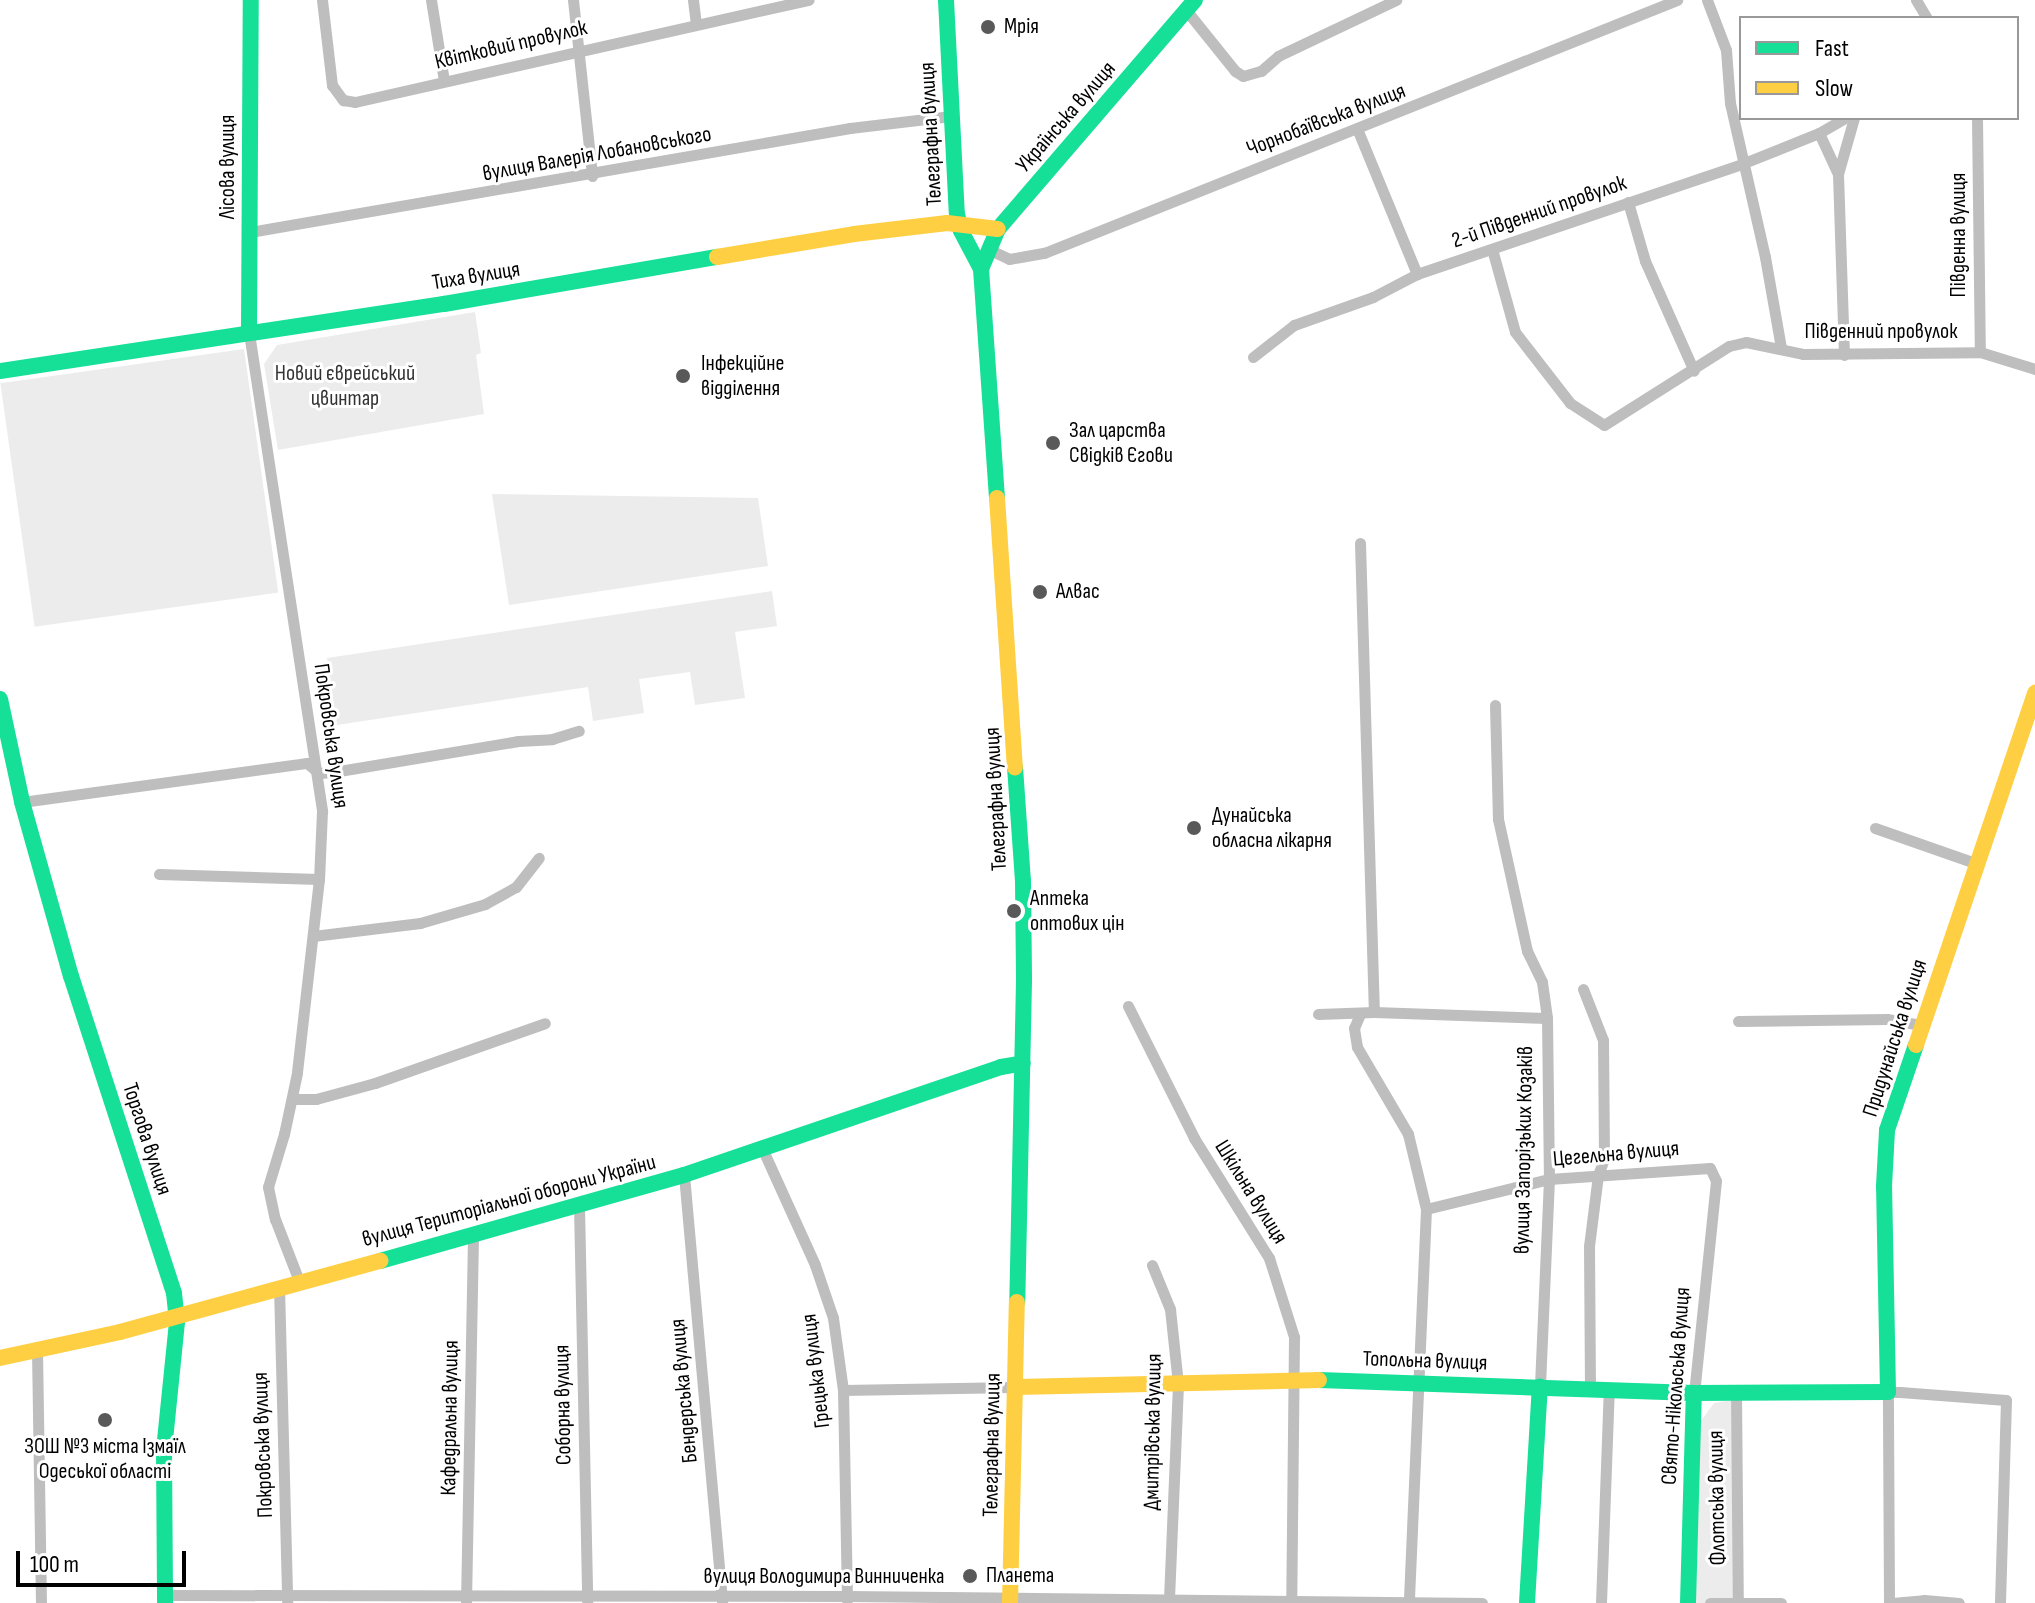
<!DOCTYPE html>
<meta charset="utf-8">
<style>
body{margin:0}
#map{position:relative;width:2035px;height:1603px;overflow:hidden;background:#fff;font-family:"Sofia Sans Condensed",sans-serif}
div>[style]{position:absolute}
.green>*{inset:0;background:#ececec;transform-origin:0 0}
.street>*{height:11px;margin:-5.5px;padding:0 5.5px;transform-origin:5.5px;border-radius:5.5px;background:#bebebe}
.fast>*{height:16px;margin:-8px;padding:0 8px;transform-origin:8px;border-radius:8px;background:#16e098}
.slow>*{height:16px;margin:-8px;padding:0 8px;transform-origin:8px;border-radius:8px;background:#ffcf43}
.dots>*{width:22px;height:22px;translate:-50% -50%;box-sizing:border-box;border:4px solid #fff;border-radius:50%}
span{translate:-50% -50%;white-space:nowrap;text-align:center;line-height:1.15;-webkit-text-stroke:6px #fff;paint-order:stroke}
.poi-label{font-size:22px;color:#000}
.left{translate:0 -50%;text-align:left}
.street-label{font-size:22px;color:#000}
.park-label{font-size:22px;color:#333}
.legend{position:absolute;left:1739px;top:16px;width:280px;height:104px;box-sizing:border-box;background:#fff;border:2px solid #999;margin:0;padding:10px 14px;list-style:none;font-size:24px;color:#000}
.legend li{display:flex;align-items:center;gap:16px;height:40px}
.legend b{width:40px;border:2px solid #999}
.scale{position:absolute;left:16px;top:1551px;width:170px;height:36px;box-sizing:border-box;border:4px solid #000;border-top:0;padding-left:10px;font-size:24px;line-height:28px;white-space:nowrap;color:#000;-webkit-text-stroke:6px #fff;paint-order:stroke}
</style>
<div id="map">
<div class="green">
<i style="clip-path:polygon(475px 312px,481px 353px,476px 355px,484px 414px,278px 450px,264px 364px,277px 345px)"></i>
<i style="left:244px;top:349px;width:246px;height:246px;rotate:82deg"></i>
<i style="clip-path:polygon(492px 494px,758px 498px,768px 566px,509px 605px)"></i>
<i style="clip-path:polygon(772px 591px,777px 626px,735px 632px,745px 698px,695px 705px,690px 672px,639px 679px,644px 713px,593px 721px,588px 687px,337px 725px,327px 658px)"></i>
<i style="clip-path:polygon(1732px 1400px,1737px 1603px,1692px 1603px,1698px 1425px,1714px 1403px)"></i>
</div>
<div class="street">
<i style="left:322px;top:0;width:86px;rotate:83.3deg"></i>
<i style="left:332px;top:85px;width:19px;rotate:54deg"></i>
<i style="left:343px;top:100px;width:12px;rotate:9deg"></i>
<i style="left:355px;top:102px;width:465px;rotate:-12.7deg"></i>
<i style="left:431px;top:0;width:82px;rotate:80.9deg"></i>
<i style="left:573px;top:0;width:177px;rotate:83.8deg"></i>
<i style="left:693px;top:0;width:24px;rotate:83deg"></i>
<i style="left:1707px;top:0;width:53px;rotate:69.2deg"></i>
<i style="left:1726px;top:50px;width:53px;rotate:85.7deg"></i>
<i style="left:1730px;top:103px;width:158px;rotate:77.2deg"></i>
<i style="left:1765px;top:257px;width:92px;rotate:80deg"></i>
<i style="left:1916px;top:0;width:21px;rotate:59deg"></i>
<i style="left:1186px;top:10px;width:78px;rotate:51.2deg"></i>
<i style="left:1235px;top:71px;width:9px;rotate:32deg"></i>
<i style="left:1243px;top:76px;width:19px;rotate:-16deg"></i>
<i style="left:1261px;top:71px;width:23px;rotate:-41deg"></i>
<i style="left:1278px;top:56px;width:131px;rotate:-25.4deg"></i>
<i style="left:1977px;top:118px;width:234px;rotate:89.3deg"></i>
<i style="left:1358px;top:131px;width:155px;rotate:67.6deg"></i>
<i style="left:1819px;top:133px;width:45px;rotate:65.1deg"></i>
<i style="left:1838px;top:174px;width:181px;rotate:88.1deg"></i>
<i style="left:1838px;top:174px;width:58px;rotate:-74.1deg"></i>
<i style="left:1628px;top:202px;width:61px;rotate:73.9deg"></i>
<i style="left:1645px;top:261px;width:120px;rotate:66deg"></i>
<i style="left:250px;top:232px;width:609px;rotate:-9.83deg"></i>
<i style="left:850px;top:128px;width:102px;rotate:-6.8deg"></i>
<i style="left:988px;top:249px;width:23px;rotate:25deg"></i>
<i style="left:1009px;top:259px;width:36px;rotate:-10deg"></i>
<i style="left:1044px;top:253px;width:682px;rotate:-21.79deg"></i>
<i style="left:1492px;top:249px;width:86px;rotate:74.5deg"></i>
<i style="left:1515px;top:332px;width:90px;rotate:52.2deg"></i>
<i style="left:1570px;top:403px;width:40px;rotate:32.9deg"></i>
<i style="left:1604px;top:425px;width:148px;rotate:-32.3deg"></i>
<i style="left:1729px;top:346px;width:17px;rotate:-13deg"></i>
<i style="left:1746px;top:342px;width:58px;rotate:11.9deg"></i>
<i style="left:1803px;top:354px;width:177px;rotate:-0.6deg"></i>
<i style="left:1980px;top:352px;width:58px;rotate:17.2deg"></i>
<i style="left:249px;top:333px;width:484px;rotate:81.3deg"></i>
<i style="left:322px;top:811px;width:68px;rotate:92.5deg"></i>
<i style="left:319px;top:879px;width:195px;rotate:96.5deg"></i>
<i style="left:297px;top:1073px;width:62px;rotate:102deg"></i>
<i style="left:284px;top:1134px;width:55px;rotate:106.8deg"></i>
<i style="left:268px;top:1187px;width:33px;rotate:78deg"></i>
<i style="left:275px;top:1219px;width:66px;rotate:68.8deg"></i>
<i style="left:1253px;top:357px;width:52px;rotate:-38deg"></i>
<i style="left:1294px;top:325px;width:84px;rotate:-19.5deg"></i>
<i style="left:1373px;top:297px;width:50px;rotate:-27.6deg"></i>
<i style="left:1417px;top:274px;width:345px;rotate:-18.7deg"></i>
<i style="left:1744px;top:163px;width:81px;rotate:-21.8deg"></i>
<i style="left:1819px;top:133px;width:30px;rotate:-30deg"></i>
<i style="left:1360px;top:543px;width:469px;rotate:88.3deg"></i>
<i style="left:1495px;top:705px;width:114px;rotate:88.5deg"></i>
<i style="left:1498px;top:819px;width:135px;rotate:77.6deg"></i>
<i style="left:1527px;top:951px;width:34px;rotate:64deg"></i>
<i style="left:1542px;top:982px;width:36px;rotate:82deg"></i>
<i style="left:1547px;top:1018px;width:161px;rotate:89.3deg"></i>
<i style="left:1549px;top:1179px;width:207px;rotate:92.5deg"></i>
<i style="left:22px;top:802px;width:288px;rotate:-7.8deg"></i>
<i style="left:307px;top:763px;width:16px;rotate:40deg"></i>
<i style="left:319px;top:773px;width:14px;rotate:-4deg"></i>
<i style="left:333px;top:772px;width:188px;rotate:-9.5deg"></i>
<i style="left:518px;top:741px;width:34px;rotate:-3deg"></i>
<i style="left:552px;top:739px;width:28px;rotate:-17deg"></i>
<i style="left:1875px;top:828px;width:106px;rotate:19.3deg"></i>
<i style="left:159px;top:874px;width:160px;rotate:1.8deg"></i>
<i style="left:313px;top:936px;width:108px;rotate:-6.9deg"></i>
<i style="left:420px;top:923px;width:68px;rotate:-16.3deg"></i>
<i style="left:485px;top:904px;width:35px;rotate:-29deg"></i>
<i style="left:516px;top:887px;width:37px;rotate:-52deg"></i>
<i style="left:1583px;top:989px;width:55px;rotate:68.6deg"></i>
<i style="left:1603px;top:1040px;width:119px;rotate:89.5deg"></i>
<i style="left:1604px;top:1159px;width:17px;rotate:111deg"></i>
<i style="left:1598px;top:1175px;width:72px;rotate:97.2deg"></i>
<i style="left:1589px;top:1246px;width:142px;rotate:89.6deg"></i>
<i style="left:1128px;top:1006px;width:148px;rotate:63.4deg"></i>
<i style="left:1194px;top:1138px;width:142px;rotate:58deg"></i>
<i style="left:1269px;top:1258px;width:83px;rotate:72.4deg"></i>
<i style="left:1294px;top:1337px;width:266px;rotate:90.6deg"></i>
<i style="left:1318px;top:1014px;width:56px;rotate:-2deg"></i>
<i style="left:1374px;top:1012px;width:173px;rotate:2deg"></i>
<i style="left:1360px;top:1014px;width:15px;rotate:113deg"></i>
<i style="left:1354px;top:1028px;width:19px;rotate:81deg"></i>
<i style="left:1357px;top:1047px;width:101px;rotate:59.6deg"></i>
<i style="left:1408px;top:1134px;width:77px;rotate:76.5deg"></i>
<i style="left:1426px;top:1209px;width:394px;rotate:92.5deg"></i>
<i style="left:1738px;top:1021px;width:149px;rotate:-0.8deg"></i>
<i style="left:1887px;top:1019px;width:36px;rotate:10deg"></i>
<i style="left:293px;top:1099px;width:23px"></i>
<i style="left:316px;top:1099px;width:61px;rotate:-15.2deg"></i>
<i style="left:375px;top:1083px;width:180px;rotate:-19.4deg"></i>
<i style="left:762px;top:1148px;width:128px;rotate:65.6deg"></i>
<i style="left:815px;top:1265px;width:56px;rotate:71.2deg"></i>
<i style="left:833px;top:1318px;width:73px;rotate:82.1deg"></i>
<i style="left:843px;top:1390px;width:210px;rotate:88.9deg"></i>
<i style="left:684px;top:1175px;width:429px;rotate:84.9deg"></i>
<i style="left:579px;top:1206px;width:396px;rotate:88.8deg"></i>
<i style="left:1426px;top:1209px;width:127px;rotate:-13.7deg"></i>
<i style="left:1549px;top:1179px;width:161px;rotate:-3.9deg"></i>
<i style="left:1710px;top:1168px;width:14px;rotate:65deg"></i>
<i style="left:1716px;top:1181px;width:213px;rotate:95.9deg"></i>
<i style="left:1152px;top:1265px;width:48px;rotate:67.8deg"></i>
<i style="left:1170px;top:1309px;width:75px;rotate:83.9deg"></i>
<i style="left:1178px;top:1384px;width:218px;rotate:92.4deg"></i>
<i style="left:279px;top:1287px;width:315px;rotate:88.5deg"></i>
<i style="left:37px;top:1350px;width:253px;rotate:89.1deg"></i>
<i style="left:843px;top:1390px;width:172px;rotate:-1deg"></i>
<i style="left:1736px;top:1392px;width:211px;rotate:89.5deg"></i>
<i style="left:165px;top:1595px;width:683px;rotate:0.08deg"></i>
<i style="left:848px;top:1596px;width:634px;rotate:0.63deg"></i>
<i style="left:466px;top:1602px;width:368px;rotate:-88.9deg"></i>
<i style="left:1601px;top:1603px;width:214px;rotate:-87.9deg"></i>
<i style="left:1710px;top:1603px;width:71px"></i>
<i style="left:1889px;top:1603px;width:211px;rotate:-90.3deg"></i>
<i style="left:1888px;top:1392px;width:12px"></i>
<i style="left:1900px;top:1392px;width:106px;rotate:4.3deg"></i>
<i style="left:2006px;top:1400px;width:203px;rotate:91.7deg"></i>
<i style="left:1892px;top:1603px;width:32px;rotate:-5deg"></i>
<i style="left:1924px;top:1600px;width:35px;rotate:5deg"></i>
</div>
<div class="fast">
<i style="left:946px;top:0;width:214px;rotate:87.1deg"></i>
<i style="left:957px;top:214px;width:17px;rotate:77deg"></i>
<i style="left:961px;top:231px;width:43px;rotate:62.2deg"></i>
<i style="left:981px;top:269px;width:230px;rotate:86deg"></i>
<i style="left:981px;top:269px;width:43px;rotate:-67deg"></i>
<i style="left:998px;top:229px;width:302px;rotate:-49.3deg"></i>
<i style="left:249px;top:333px;width:333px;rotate:-89.7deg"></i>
<i style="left:0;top:371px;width:449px;rotate:-8.6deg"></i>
<i style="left:444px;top:304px;width:277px;rotate:-9.8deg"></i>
<i style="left:0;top:699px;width:105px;rotate:77.9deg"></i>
<i style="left:22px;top:802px;width:181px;rotate:74.3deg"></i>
<i style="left:71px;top:976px;width:333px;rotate:72deg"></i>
<i style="left:174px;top:1293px;width:29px;rotate:84deg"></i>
<i style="left:177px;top:1322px;width:130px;rotate:95.8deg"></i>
<i style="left:164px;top:1451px;width:152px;rotate:89.6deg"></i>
<i style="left:1015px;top:767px;width:114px;rotate:86deg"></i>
<i style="left:1023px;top:881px;width:100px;rotate:89.4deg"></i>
<i style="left:1024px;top:981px;width:321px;rotate:91.2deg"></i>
<i style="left:380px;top:1261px;width:316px;rotate:-15.8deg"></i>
<i style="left:684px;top:1175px;width:335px;rotate:-18.8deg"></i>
<i style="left:1001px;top:1067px;width:22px;rotate:-10deg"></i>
<i style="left:1319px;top:1380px;width:375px;rotate:2deg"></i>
<i style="left:1694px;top:1393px;width:194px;rotate:-0.3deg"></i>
<i style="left:1888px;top:1392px;width:206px;rotate:-91.1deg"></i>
<i style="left:1884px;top:1186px;width:56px;rotate:-86.9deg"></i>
<i style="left:1887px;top:1130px;width:90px;rotate:-71.2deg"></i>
<i style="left:1527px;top:1603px;width:217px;rotate:-86.6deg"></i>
<i style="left:1688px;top:1603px;width:210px;rotate:-88.4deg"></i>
</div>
<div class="slow">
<i style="left:717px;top:257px;width:139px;rotate:-9.5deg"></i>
<i style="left:854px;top:234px;width:94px;rotate:-6.7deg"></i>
<i style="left:947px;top:223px;width:51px;rotate:6.7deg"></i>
<i style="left:997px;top:498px;width:270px;rotate:86.2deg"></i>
<i style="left:1916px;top:1045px;width:372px;rotate:-71.3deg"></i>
<i style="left:0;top:1358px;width:123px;rotate:-12.2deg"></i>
<i style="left:120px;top:1332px;width:270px;rotate:-15.3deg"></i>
<i style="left:1015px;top:1387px;width:304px;rotate:-1.3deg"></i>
<i style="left:1010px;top:1603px;width:301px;rotate:-88.7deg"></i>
</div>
<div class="dots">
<i style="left:988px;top:27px;background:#595959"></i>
<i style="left:683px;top:376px;background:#595959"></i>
<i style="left:1053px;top:443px;background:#595959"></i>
<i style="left:1040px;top:592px;background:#595959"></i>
<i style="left:1194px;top:828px;background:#595959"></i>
<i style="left:1014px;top:911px;background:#595959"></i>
<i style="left:105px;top:1420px;background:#595959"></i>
<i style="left:970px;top:1576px;background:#595959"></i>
</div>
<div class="poi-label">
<span class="left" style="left:1004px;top:27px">Мрія</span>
<span class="left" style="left:701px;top:376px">Інфекційне<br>відділення</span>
<span class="left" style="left:1069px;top:443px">Зал царства<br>Свідків Єгови</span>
<span class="left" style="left:1056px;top:592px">Алвас</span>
<span class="left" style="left:1212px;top:828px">Дунайська<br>обласна лікарня</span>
<span class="left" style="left:1030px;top:911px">Аптека<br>оптових цін</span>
<span style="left:105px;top:1459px">ЗОШ №3 міста Ізмаїл<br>Одеської області</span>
<span class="left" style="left:986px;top:1576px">Планета</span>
</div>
<div class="street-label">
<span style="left:511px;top:45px;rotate:-13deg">Квітковий провулок</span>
<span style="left:1066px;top:117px;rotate:-49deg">Українська вулиця</span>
<span style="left:1326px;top:120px;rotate:-21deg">Чорнобаївська вулиця</span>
<span style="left:931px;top:134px;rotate:-93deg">Телеграфна вулиця</span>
<span style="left:597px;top:154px;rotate:-10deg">вулиця Валерія Лобановського</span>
<span style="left:228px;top:167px;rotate:-90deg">Лісова вулиця</span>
<span style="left:1539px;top:212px;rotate:-19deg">2-й Південний провулок</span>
<span style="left:1959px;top:235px;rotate:-90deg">Південна вулиця</span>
<span style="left:476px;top:276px;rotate:-9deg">Тиха вулиця</span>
<span style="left:1881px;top:332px">Південний провулок</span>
<span style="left:331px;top:736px;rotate:82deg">Покровська вулиця</span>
<span style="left:996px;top:799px;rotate:-93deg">Телеграфна вулиця</span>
<span style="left:1895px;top:1038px;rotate:-72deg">Придунайська вулиця</span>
<span style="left:147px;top:1139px;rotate:72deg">Торгова вулиця</span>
<span style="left:1524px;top:1150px;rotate:-89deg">вулиця Запорізьких Козаків</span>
<span style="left:1616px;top:1154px;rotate:-5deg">Цегельна вулиця</span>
<span style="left:1251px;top:1192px;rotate:58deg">Шкільна вулиця</span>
<span style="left:509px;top:1201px;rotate:-15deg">вулиця Територіальної оборони України</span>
<span style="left:1425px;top:1361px;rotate:2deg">Топольна вулиця</span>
<span style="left:816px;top:1371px;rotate:-97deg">Грецька вулиця</span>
<span style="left:1676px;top:1386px;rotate:-86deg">Свято-Нікольська вулиця</span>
<span style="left:684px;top:1391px;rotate:-95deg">Бендерська вулиця</span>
<span style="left:563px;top:1405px;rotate:-91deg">Соборна вулиця</span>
<span style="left:450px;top:1418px;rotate:-89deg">Кафедральна вулиця</span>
<span style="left:1153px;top:1432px;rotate:-89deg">Дмитрівська вулиця</span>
<span style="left:263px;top:1445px;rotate:-92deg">Покровська вулиця</span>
<span style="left:992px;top:1445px;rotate:-89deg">Телеграфна вулиця</span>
<span style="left:1717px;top:1498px;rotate:-91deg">Флотська вулиця</span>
<span style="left:824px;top:1577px">вулиця Володимира Винниченка</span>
</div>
<div class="park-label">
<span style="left:345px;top:386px">Новий єврейський<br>цвинтар</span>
</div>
<ul class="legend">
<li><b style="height:10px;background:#16e098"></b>Fast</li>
<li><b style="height:10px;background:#ffcf43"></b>Slow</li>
</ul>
<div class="scale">100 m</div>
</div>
